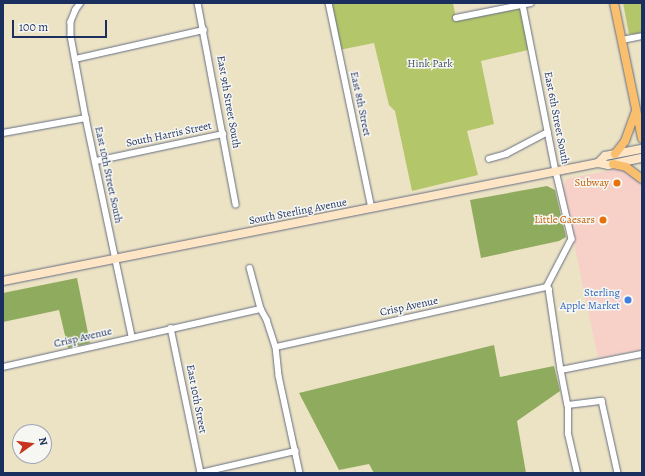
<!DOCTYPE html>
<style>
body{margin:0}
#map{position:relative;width:645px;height:476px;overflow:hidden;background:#ece2c4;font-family:Alegreya,serif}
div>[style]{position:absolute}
.built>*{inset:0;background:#f7d1c8}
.green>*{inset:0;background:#b4c66a}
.forest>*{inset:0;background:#8fab5e}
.roads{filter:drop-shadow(0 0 1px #646e82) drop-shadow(0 0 1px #646e82)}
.minor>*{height:5.5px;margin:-2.75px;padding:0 2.75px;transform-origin:2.75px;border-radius:2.75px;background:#fff}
.secondary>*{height:8px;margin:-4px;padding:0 4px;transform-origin:4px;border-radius:4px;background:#fde5c5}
.primary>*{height:8px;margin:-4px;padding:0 4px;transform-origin:4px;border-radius:4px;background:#f9bf6d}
.dots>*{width:11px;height:11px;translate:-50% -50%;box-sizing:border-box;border:2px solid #f6f6f2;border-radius:50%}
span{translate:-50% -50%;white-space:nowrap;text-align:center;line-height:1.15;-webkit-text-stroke:3px #f6f6f2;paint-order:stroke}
.park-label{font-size:11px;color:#415561}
.street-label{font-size:11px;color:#1b2f5e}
.food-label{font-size:11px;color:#c56008}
.right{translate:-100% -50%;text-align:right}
.shop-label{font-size:11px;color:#366cbe}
.frame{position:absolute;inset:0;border:4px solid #1b2f5e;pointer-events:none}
.north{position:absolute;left:12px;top:424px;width:40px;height:40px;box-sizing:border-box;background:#f6f6f2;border:1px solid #9ea6b7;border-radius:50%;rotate:76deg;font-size:11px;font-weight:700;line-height:16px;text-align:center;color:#1b2f5e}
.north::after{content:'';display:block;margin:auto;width:14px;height:18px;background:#c8321e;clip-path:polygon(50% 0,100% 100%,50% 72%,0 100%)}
.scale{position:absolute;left:12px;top:20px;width:95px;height:18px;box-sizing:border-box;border:2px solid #1b2f5e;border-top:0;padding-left:5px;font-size:12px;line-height:14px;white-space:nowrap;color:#1b2f5e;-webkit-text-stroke:3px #f6f6f2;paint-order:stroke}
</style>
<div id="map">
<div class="built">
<i style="clip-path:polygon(617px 169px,623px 169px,639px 181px,642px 189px,642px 350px,598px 358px,562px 186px,567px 179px)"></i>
</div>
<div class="green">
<i style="clip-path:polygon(332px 3px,453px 3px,456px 18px,523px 5px,532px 49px,481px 61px,494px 124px,467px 131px,478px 175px,412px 191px,395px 111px,389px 105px,374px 43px,339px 50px)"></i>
<i style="clip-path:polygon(623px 3px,642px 3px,642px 34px,629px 34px)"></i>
</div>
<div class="forest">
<i style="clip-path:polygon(547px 186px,555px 190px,566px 237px,559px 241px,481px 258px,470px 200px)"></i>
<i style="clip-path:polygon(77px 278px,90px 343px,68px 348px,59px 310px,3px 322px,3px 293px)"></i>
<i style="clip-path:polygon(494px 345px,500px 377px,554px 366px,560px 391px,517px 421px,526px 473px,374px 473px,369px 464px,339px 470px,299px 393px)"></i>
</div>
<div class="roads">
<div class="minor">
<i style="left:81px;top:3px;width:9px;rotate:126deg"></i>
<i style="left:76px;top:10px;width:13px;rotate:113deg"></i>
<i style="left:71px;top:22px;width:14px;rotate:90deg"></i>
<i style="left:71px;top:36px;width:83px;rotate:79.6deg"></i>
<i style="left:86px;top:118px;width:224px;rotate:78.1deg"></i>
<i style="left:198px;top:3px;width:205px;rotate:79.3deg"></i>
<i style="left:329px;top:3px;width:209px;rotate:78.2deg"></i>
<i style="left:523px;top:5px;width:169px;rotate:78.8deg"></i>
<i style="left:556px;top:171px;width:70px;rotate:76.8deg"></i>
<i style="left:572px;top:239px;width:54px;rotate:117.5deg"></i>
<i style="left:547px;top:287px;width:3px;rotate:45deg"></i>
<i style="left:549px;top:289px;width:82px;rotate:81.6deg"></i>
<i style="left:561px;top:370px;width:36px;rotate:79deg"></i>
<i style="left:456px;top:18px;width:76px;rotate:-11.3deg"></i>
<i style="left:622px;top:40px;width:20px;rotate:-11deg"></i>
<i style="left:75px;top:59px;width:132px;rotate:-12.7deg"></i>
<i style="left:3px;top:133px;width:84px;rotate:-10.2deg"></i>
<i style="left:489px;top:159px;width:18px;rotate:-16deg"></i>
<i style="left:506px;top:154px;width:47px;rotate:-27.6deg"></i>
<i style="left:96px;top:161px;width:130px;rotate:-12deg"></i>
<i style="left:250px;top:268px;width:42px;rotate:75deg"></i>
<i style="left:261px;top:309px;width:13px;rotate:61deg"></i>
<i style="left:267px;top:320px;width:28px;rotate:72deg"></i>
<i style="left:276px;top:347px;width:29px;rotate:84deg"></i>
<i style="left:279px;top:376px;width:99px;rotate:77.8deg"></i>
<i style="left:171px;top:328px;width:148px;rotate:78.3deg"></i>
<i style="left:276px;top:347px;width:278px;rotate:-12.5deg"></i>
<i style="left:3px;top:367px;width:264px;rotate:-12.7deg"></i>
<i style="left:561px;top:370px;width:83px;rotate:-11.2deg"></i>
<i style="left:200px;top:473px;width:98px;rotate:-13deg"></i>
<i style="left:577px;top:473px;width:40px;rotate:-103deg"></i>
<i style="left:568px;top:434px;width:29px;rotate:-90deg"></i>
<i style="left:568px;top:405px;width:34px;rotate:-7deg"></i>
<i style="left:602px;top:401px;width:74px;rotate:77.5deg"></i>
</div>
<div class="secondary">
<i style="left:598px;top:163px;width:10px;rotate:-45deg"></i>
<i style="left:605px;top:156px;width:38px;rotate:-11deg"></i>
<i style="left:3px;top:281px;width:607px;rotate:-11.22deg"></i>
<i style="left:598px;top:163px;width:10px;rotate:11deg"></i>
<i style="left:608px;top:165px;width:35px;rotate:-12deg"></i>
</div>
<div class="primary">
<i style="left:614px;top:3px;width:138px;rotate:78.3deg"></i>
<i style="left:615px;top:154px;width:16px;rotate:-52deg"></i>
<i style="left:625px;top:141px;width:32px;rotate:-70deg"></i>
<i style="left:613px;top:164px;width:13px;rotate:13deg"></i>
<i style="left:626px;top:167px;width:20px;rotate:37deg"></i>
</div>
</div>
<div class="dots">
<i style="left:617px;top:183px;background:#e8710a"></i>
<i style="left:603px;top:220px;background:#e8710a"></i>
<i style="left:628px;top:300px;background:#3f7fe0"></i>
</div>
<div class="park-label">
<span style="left:430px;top:64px">Hink Park</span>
</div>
<div class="street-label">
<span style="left:228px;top:102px;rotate:80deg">East 9th Street South</span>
<span style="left:360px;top:104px;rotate:78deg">East 8th Street</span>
<span style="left:556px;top:118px;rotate:79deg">East 6th Street South</span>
<span style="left:169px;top:135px;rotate:-12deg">South Harris Street</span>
<span style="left:108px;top:175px;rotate:78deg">East 10th Street South</span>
<span style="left:298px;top:212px;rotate:-11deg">South Sterling Avenue</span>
<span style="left:409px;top:307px;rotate:-12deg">Crisp Avenue</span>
<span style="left:83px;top:338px;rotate:-13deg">Crisp Avenue</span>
<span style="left:196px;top:399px;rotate:79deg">East 10th Street</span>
</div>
<div class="food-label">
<span class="right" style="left:609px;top:183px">Subway</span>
<span class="right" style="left:595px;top:220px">Little Caesars</span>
</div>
<div class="shop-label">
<span class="right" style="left:620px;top:300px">Sterling<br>Apple Market</span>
</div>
<div class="frame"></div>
<div class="north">N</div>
<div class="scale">100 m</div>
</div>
